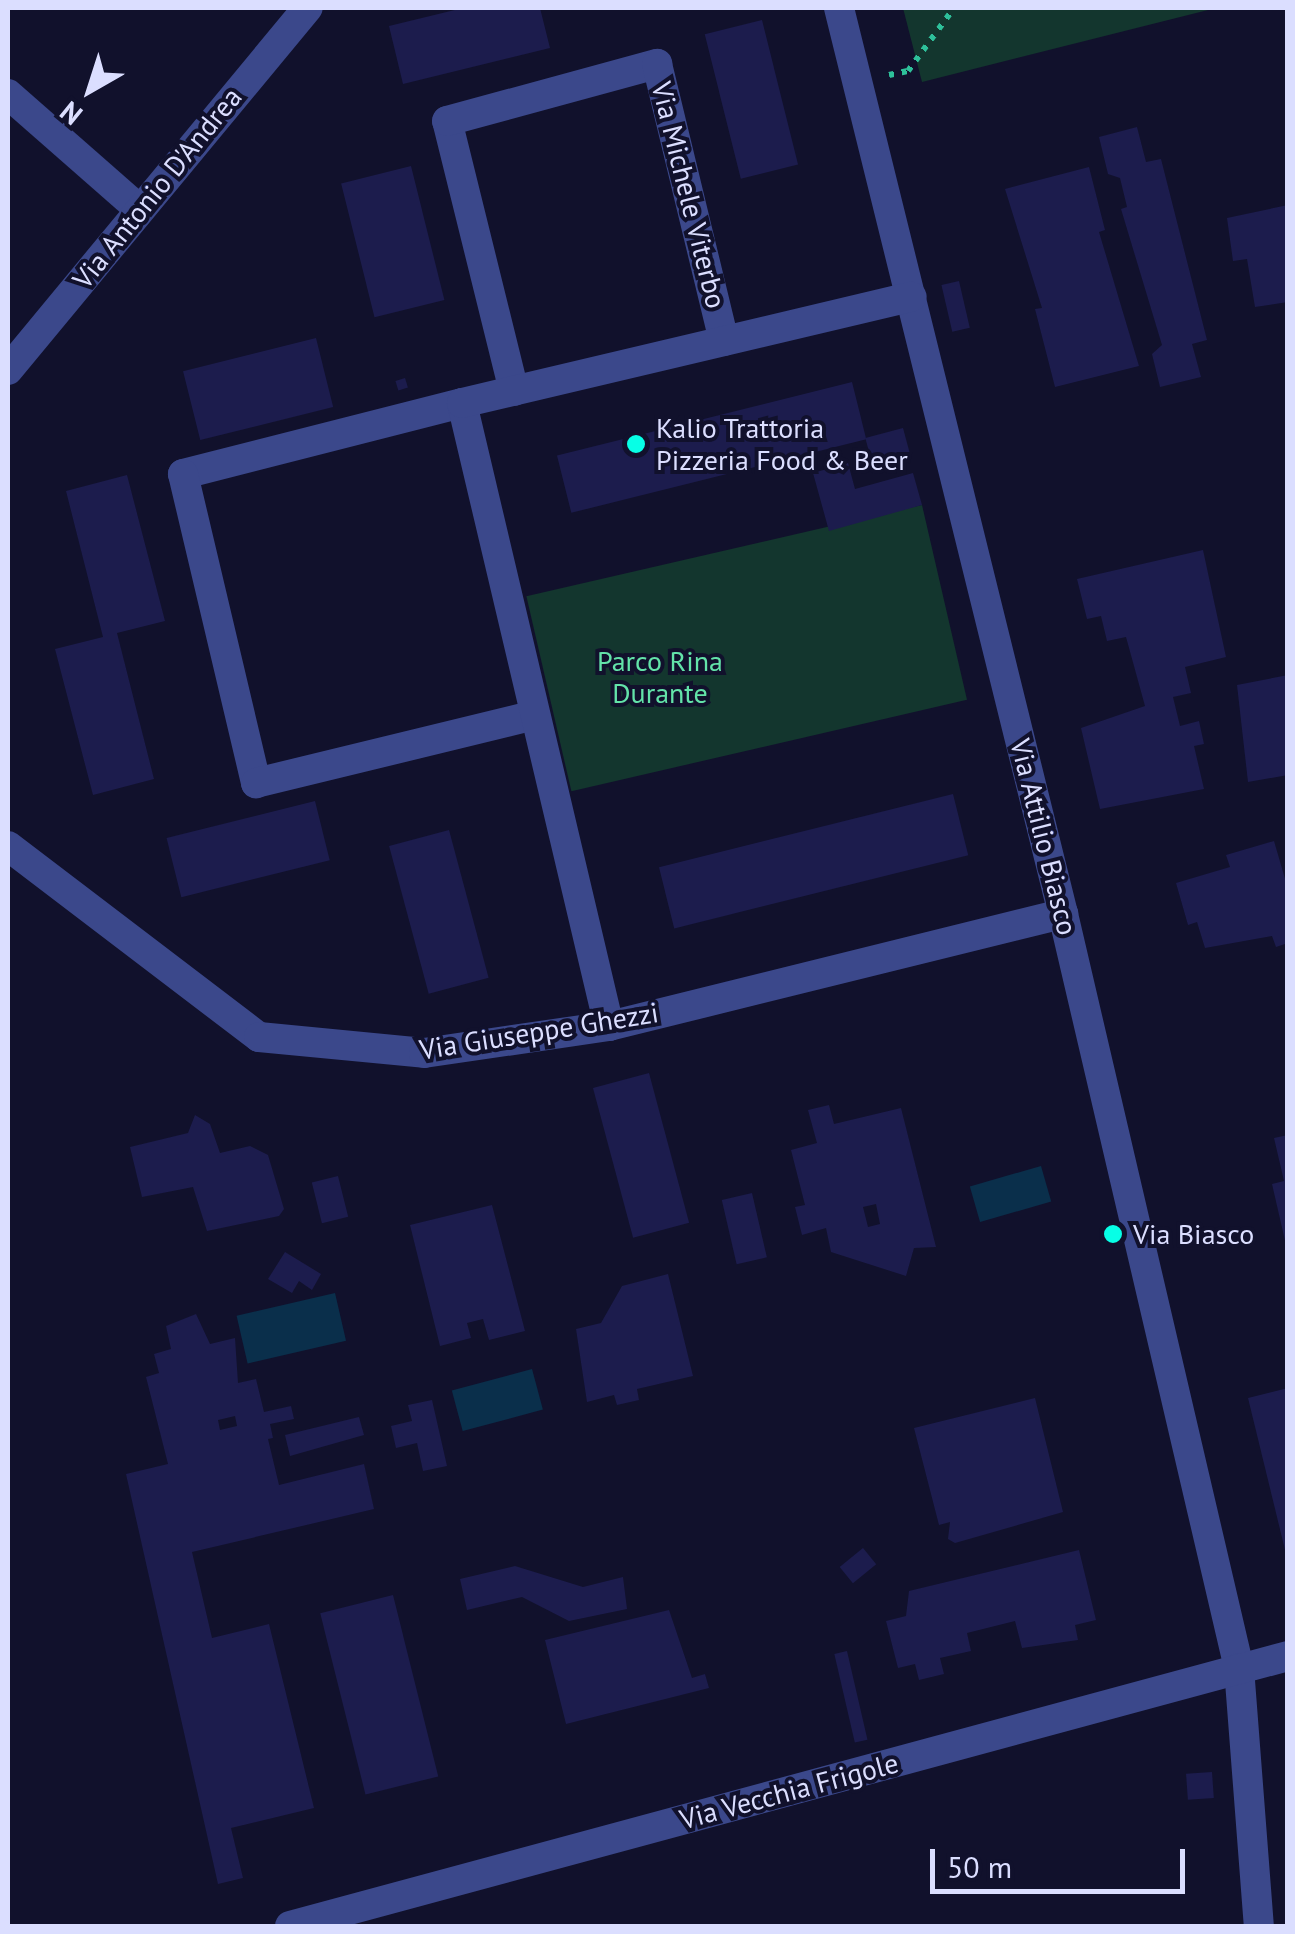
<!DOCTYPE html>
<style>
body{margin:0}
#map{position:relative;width:1295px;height:1934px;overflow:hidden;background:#11112c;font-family:"PT Sans",sans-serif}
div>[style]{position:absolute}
.green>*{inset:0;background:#13362e;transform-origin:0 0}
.water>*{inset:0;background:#0a2f4b;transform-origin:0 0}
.building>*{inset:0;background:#1c1c4d;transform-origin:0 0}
.path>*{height:6px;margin-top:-3px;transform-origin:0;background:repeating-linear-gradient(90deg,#2ec09a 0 5px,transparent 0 13px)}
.minor>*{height:30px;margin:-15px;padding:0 15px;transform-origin:15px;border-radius:15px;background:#3b488b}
.dots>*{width:28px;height:28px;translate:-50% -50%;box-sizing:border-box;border:5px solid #11112c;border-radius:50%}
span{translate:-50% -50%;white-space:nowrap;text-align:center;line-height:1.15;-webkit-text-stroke:8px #11112c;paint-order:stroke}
.street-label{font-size:28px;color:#dbdeff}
.poi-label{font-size:28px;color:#dbdeff}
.left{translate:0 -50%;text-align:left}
.park-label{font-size:28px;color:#63e3a9}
.frame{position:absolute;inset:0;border:10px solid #dbdeff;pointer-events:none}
.north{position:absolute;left:40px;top:40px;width:100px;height:100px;-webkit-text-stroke:8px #11112c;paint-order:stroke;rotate:219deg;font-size:28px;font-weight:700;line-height:40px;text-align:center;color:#dbdeff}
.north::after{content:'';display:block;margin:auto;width:35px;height:45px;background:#dbdeff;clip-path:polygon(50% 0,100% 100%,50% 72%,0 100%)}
.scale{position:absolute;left:930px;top:1849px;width:255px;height:45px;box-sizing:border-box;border:5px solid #dbdeff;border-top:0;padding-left:12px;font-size:30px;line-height:35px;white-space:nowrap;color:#dbdeff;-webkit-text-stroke:8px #11112c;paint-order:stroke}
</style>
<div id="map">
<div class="green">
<i style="clip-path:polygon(903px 8px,1216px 8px,922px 82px)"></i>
<i style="left:922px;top:505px;width:200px;height:406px;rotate:77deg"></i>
</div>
<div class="water">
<i style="left:1041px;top:1166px;width:37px;height:74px;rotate:74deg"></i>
<i style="left:335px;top:1293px;width:49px;height:101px;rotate:77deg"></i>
<i style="left:532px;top:1369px;width:42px;height:83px;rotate:75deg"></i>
</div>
<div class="building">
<i style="clip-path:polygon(463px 8px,540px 8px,550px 48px,403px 84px,389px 26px)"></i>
<i style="left:762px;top:20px;width:149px;height:59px;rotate:76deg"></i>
<i style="clip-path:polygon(1137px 127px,1146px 162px,1161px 159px,1207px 340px,1192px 344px,1201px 377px,1160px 387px,1152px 354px,1162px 345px,1121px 209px,1127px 207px,1120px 178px,1108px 174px,1099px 137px)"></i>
<i style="left:411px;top:166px;width:138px;height:72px;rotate:76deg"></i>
<i style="clip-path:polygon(1089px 167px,1105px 230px,1099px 232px,1139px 366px,1055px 387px,1035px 309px,1042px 308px,1005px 189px)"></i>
<i style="clip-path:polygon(1288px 205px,1288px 302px,1255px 307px,1247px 259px,1233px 261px,1227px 218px)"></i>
<i style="left:959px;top:281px;width:48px;height:18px;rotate:77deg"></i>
<i style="left:316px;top:338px;width:71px;height:137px;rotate:76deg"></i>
<i style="left:405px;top:378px;width:10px;height:10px;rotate:73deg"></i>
<i style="left:852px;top:382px;width:59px;height:304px;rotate:76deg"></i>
<i style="left:903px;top:428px;width:27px;height:39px;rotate:75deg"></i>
<i style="clip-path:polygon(848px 463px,855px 489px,913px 473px,922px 505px,829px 531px,813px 473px)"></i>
<i style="clip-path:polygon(127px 475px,165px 621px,117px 633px,154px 779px,93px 795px,55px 649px,103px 637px,66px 491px)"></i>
<i style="clip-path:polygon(1203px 550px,1226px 657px,1185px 667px,1191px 693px,1173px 697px,1180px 726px,1199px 721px,1204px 744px,1194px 746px,1204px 789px,1100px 809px,1081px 728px,1145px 706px,1126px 637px,1107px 641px,1101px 616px,1087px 619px,1077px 579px)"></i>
<i style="clip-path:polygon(1288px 675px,1288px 775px,1248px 782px,1237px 685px)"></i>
<i style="left:953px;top:794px;width:63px;height:303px;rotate:76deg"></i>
<i style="left:315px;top:801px;width:61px;height:153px;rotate:76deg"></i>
<i style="left:449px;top:830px;width:153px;height:62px;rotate:75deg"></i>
<i style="clip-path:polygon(1274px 841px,1288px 889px,1288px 943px,1276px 947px,1272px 936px,1205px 948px,1197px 922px,1188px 925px,1176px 883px,1230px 867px,1226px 855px)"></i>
<i style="left:649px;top:1073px;width:155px;height:58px;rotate:75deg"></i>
<i style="clip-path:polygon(evenodd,829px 1105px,834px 1124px,901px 1108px,936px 1247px,914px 1248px,906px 1276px,831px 1252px,826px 1228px,802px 1235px,795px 1207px,805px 1205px,791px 1150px,817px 1143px,808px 1110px,829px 1105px,876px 1204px,880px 1224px,868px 1227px,863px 1207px,876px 1204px)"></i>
<i style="clip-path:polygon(195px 1115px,210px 1124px,220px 1153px,250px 1146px,268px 1155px,284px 1209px,279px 1216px,207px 1231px,193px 1187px,142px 1197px,130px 1147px,188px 1133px)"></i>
<i style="clip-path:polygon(1288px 1135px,1288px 1244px,1286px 1245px,1272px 1184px,1284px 1181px,1274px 1138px)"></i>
<i style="left:338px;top:1176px;width:42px;height:27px;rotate:76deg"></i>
<i style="left:752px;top:1193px;width:66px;height:31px;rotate:77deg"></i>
<i style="clip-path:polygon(492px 1205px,525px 1331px,489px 1340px,483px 1319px,467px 1323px,471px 1338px,440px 1346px,410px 1225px)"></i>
<i style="clip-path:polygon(285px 1252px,321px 1274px,312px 1290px,299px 1281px,292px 1293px,268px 1279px)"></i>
<i style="clip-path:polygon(668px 1274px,693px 1376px,637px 1389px,639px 1400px,617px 1405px,614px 1395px,587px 1402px,576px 1329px,601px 1323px,622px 1286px)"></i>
<i style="clip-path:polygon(evenodd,196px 1314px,210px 1344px,235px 1338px,238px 1383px,256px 1379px,264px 1412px,291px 1406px,294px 1419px,270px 1424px,273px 1438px,268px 1439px,279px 1485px,364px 1464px,374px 1509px,192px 1552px,212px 1638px,269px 1624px,314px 1808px,231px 1828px,243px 1878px,218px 1884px,126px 1474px,168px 1464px,146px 1377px,159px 1373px,154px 1354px,171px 1349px,166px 1326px,196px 1314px,235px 1416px,237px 1426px,220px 1430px,218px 1420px,235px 1416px)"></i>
<i style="clip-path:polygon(1288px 1388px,1288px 1554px,1286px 1554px,1248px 1398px)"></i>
<i style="clip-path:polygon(1035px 1398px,1063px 1512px,955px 1543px,948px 1539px,950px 1522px,939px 1525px,914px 1428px)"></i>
<i style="clip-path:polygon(432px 1400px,447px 1466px,423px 1471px,417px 1443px,396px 1448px,391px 1426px,412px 1421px,408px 1405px)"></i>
<i style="clip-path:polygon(359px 1417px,364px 1435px,290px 1456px,285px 1435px)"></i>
<i style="left:863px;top:1548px;width:21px;height:30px;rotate:51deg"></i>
<i style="clip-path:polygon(1079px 1550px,1096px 1620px,1075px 1625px,1078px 1640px,1022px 1648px,1015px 1621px,967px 1633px,971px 1651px,940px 1658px,944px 1674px,919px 1680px,915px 1664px,898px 1668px,886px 1621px,906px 1616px,909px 1591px)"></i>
<i style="clip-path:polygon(515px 1566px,583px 1587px,623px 1577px,627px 1609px,569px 1621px,522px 1597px,467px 1610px,460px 1579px)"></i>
<i style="left:393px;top:1595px;width:187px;height:75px;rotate:76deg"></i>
<i style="clip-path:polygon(669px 1610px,692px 1678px,705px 1674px,709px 1688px,566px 1724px,545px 1640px)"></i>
<i style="left:847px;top:1651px;width:91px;height:13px;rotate:77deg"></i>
<i style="left:1212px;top:1772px;width:26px;height:26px;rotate:86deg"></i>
</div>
<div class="path">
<i style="left:889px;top:75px;width:19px;rotate:-12deg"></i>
<i style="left:908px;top:71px;width:78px;rotate:-53.9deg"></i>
</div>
<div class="minor">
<i style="left:839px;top:8px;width:933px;rotate:76.11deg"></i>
<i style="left:1063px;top:914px;width:774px;rotate:76.86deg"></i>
<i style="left:1239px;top:1668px;width:259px;rotate:85.6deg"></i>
<i style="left:8px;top:94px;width:174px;rotate:41.3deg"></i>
<i style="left:8px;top:370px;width:470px;rotate:-50.4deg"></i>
<i style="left:514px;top:391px;width:278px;rotate:-103.9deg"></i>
<i style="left:447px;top:121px;width:218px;rotate:-15.2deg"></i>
<i style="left:657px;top:64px;width:285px;rotate:76.4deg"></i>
<i style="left:462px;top:403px;width:288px;rotate:165.7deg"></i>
<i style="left:183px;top:474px;width:318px;rotate:76.7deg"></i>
<i style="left:256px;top:783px;width:287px;rotate:-13.7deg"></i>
<i style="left:8px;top:846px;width:315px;rotate:37.3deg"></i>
<i style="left:259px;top:1037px;width:166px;rotate:5.5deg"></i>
<i style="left:424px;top:1053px;width:187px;rotate:-8.3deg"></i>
<i style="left:609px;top:1026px;width:468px;rotate:-13.9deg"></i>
<i style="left:609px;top:1026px;width:640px;rotate:-103.28deg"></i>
<i style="left:462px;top:403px;width:462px;rotate:-13.3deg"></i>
<i style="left:290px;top:1926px;width:1034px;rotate:-15.14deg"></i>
</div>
<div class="dots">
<i style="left:636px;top:444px;background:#07ffe6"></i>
<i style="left:1113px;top:1234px;background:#07ffe6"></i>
</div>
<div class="street-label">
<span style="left:157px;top:188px;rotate:-51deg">Via Antonio D'Andrea</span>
<span style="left:689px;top:195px;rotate:76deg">Via Michele Viterbo</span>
<span style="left:1044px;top:837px;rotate:76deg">Via Attilio Biasco</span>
<span style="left:539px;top:1031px;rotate:-9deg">Via Giuseppe Ghezzi</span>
<span style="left:789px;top:1791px;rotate:-15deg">Via Vecchia Frigole</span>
</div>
<div class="poi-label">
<span class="left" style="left:656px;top:444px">Kalio Trattoria<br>Pizzeria Food &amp; Beer</span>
<span class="left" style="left:1133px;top:1234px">Via Biasco</span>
</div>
<div class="park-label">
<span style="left:660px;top:677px">Parco Rina<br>Durante</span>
</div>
<div class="frame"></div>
<div class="north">N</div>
<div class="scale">50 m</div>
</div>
